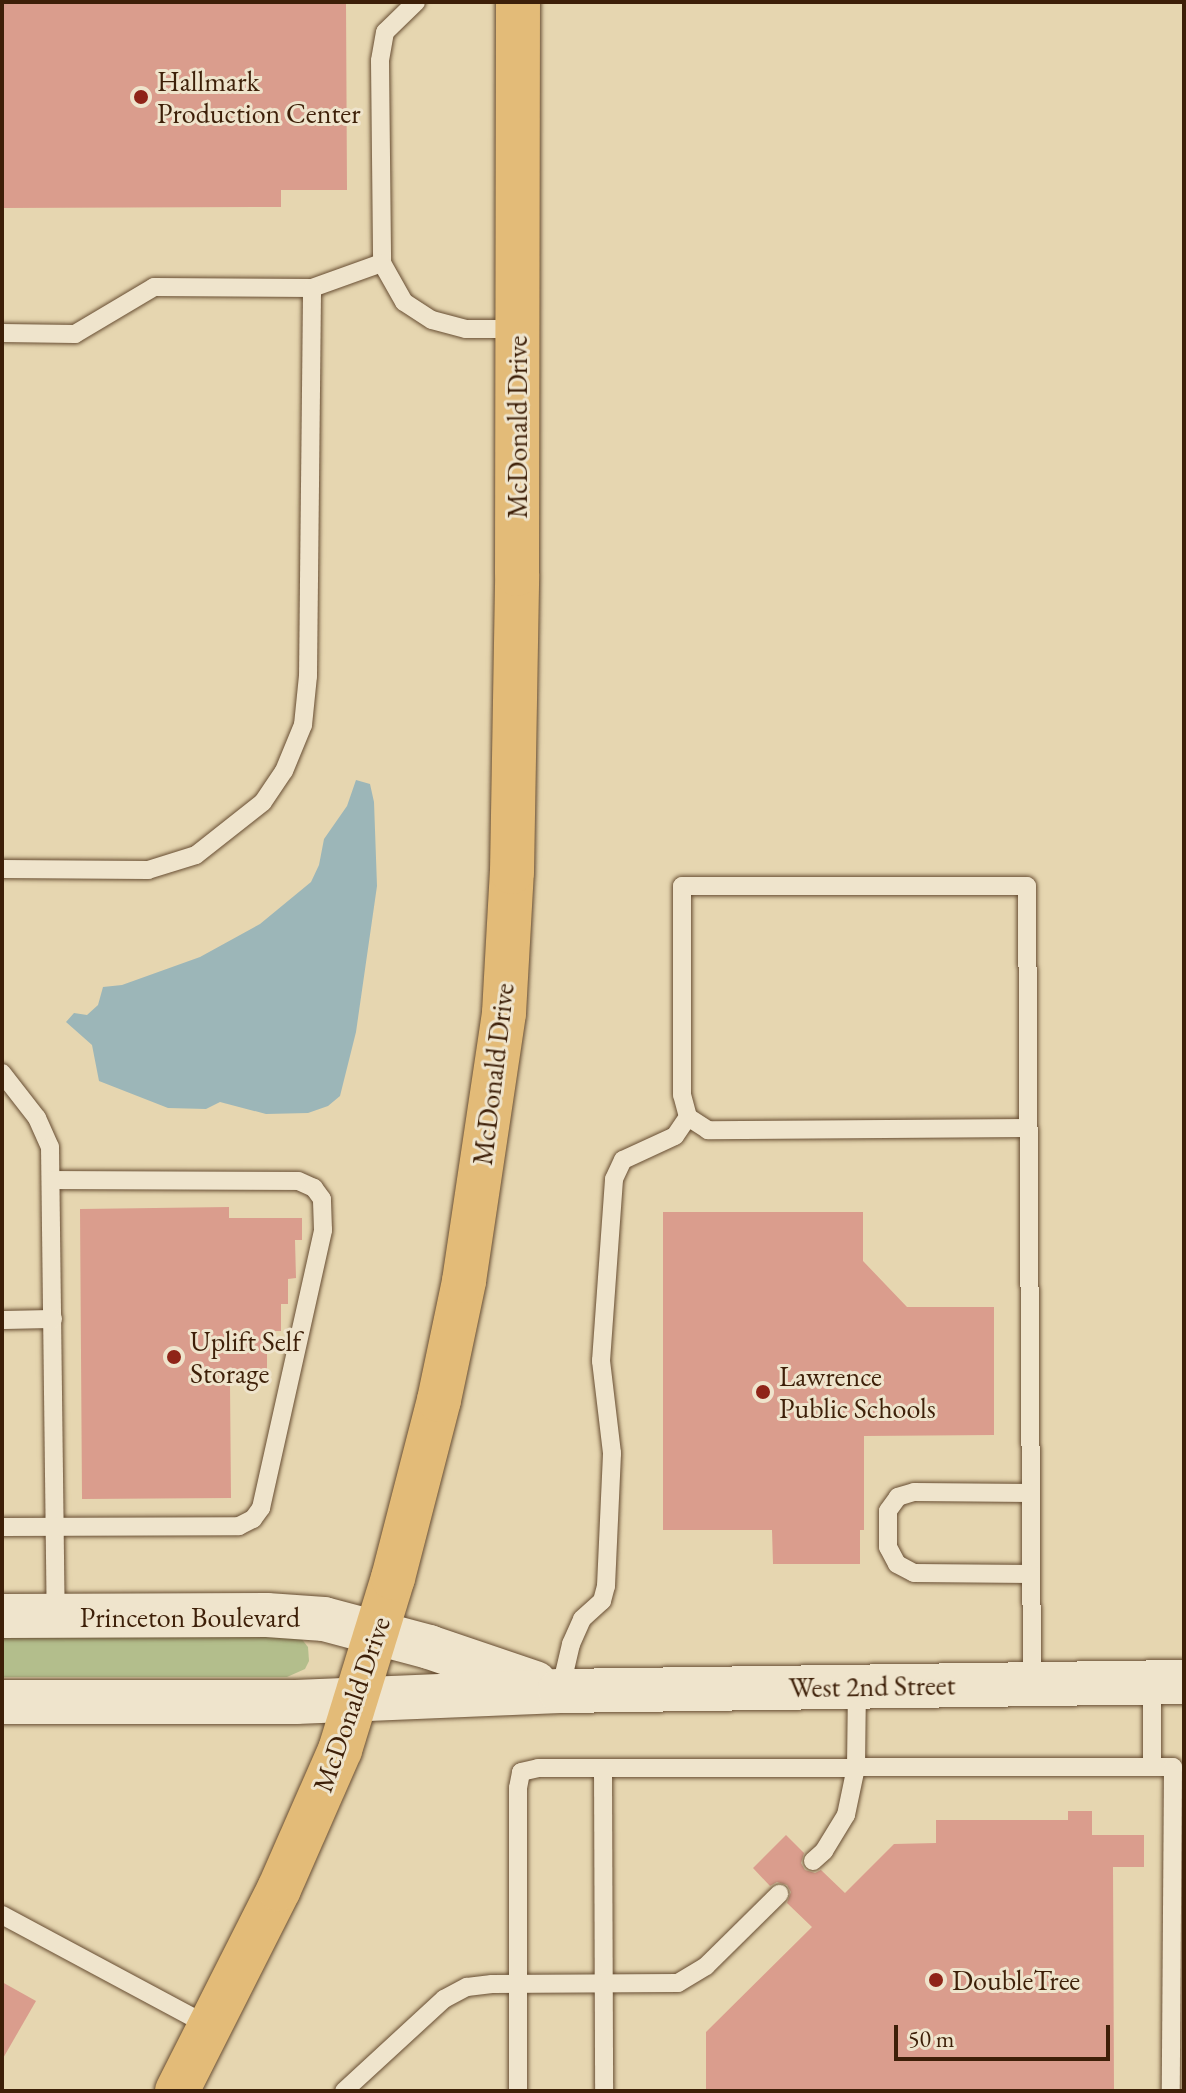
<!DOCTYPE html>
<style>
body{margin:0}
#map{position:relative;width:1186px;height:2093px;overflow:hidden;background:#e6d6b0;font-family:"EB Garamond",serif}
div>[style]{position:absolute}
.green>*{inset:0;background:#b3be8c}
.water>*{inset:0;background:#9cb6b8}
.building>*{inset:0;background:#da9d8d}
.roads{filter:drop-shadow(0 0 2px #674d32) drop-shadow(0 0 2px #674d32)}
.service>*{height:18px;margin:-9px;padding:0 9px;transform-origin:9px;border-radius:9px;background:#efe4cc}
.tertiary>*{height:44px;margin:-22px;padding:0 22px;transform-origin:22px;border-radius:22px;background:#efe4cc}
.trunk>*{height:44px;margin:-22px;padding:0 22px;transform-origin:22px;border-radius:22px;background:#e3bb78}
.dots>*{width:22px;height:22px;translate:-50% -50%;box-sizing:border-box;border:4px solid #efe4cc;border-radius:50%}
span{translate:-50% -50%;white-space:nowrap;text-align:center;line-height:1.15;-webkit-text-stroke:6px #efe4cc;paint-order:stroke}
.poi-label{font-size:28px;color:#3d1f08}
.left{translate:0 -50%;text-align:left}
.street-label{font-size:28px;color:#3d1f08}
.frame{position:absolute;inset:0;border:4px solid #3d1f08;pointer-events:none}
.scale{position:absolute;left:894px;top:2025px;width:216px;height:36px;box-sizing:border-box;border:4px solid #3d1f08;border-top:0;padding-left:10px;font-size:24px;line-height:28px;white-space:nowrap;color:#3d1f08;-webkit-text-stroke:6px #efe4cc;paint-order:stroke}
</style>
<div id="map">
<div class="green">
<i style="clip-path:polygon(2px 1634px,300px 1637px,308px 1647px,309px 1661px,305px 1669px,287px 1677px,2px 1677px)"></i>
</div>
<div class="water">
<i style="clip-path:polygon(356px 780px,370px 784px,374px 802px,377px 886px,356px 1032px,340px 1096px,328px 1106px,308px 1113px,266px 1114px,220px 1102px,206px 1109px,168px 1108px,99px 1081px,92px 1045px,66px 1022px,74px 1013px,87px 1015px,98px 1005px,103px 987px,122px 985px,200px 957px,260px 924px,311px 882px,319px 865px,324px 839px,347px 806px)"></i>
</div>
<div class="building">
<i style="clip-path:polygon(2px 2px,346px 2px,347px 190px,281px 190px,281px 207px,2px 208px)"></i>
<i style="clip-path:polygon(229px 1207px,229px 1218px,302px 1218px,302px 1240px,295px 1240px,296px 1278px,288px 1279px,288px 1304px,281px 1304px,281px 1331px,267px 1331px,267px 1384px,230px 1384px,231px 1498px,82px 1499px,80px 1209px)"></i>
<i style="clip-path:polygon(663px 1212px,863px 1212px,863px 1261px,907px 1307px,994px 1307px,994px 1435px,864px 1436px,864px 1530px,860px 1530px,860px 1564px,773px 1564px,772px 1530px,663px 1530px)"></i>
<i style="clip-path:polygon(1068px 1811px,1092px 1811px,1092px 1835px,1144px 1835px,1144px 1867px,1113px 1867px,1114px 2091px,706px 2091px,706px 2032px,812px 1927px,787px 1903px,791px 1892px,787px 1885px,777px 1882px,770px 1886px,753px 1868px,786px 1835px,804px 1853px,801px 1863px,805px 1870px,815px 1873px,821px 1870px,845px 1893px,894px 1844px,936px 1843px,936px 1820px,1068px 1820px)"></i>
<i style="clip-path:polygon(2px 1982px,36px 2001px,2px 2060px)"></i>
</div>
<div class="roads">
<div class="service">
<i style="left:416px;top:2px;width:43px;rotate:135.9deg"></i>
<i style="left:385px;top:32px;width:29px;rotate:100deg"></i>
<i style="left:380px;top:61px;width:202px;rotate:89.4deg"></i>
<i style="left:382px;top:263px;width:45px;rotate:60.6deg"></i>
<i style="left:404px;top:302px;width:33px;rotate:33deg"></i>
<i style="left:432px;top:320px;width:35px;rotate:15deg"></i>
<i style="left:466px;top:329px;width:52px"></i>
<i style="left:2px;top:333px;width:73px;rotate:0.8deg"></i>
<i style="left:75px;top:334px;width:92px;rotate:-30.7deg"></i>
<i style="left:154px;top:287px;width:158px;rotate:0.4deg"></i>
<i style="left:312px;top:288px;width:74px;rotate:-19.7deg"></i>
<i style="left:2px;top:869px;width:146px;rotate:0.4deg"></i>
<i style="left:148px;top:870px;width:50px;rotate:-17.4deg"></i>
<i style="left:196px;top:855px;width:85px;rotate:-38.3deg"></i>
<i style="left:263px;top:802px;width:37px;rotate:-56deg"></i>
<i style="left:284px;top:771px;width:50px;rotate:-67.6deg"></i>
<i style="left:303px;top:725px;width:49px;rotate:-84.2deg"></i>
<i style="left:308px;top:676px;width:388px;rotate:-89.4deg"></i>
<i style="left:2px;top:1073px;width:57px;rotate:52.1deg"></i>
<i style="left:37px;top:1118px;width:32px;rotate:66deg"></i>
<i style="left:50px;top:1147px;width:469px;rotate:89.3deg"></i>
<i style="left:1028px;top:1128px;width:320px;rotate:179.6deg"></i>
<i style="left:708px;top:1130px;width:24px;rotate:-147deg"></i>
<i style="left:688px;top:1117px;width:23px;rotate:-105deg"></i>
<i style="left:682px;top:1095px;width:209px;rotate:-90deg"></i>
<i style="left:682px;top:886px;width:345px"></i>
<i style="left:1027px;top:886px;width:796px;rotate:89.64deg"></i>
<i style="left:2px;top:1320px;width:51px;rotate:-1.1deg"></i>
<i style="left:1031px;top:1493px;width:117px;rotate:-179.5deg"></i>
<i style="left:914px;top:1492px;width:17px;rotate:163deg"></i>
<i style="left:898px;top:1497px;width:17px;rotate:126deg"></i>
<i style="left:888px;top:1511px;width:36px;rotate:90deg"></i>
<i style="left:888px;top:1547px;width:19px;rotate:62deg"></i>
<i style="left:897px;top:1564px;width:19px;rotate:28deg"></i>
<i style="left:914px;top:1573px;width:117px;rotate:0.5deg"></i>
<i style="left:2px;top:1527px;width:237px;rotate:-0.2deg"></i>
<i style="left:239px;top:1526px;width:16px;rotate:-27deg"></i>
<i style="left:253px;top:1519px;width:14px;rotate:-54deg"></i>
<i style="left:261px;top:1508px;width:285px;rotate:-77.4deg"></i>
<i style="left:323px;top:1230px;width:31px;rotate:-92deg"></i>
<i style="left:322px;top:1199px;width:14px;rotate:-126deg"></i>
<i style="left:314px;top:1188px;width:17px;rotate:-156deg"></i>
<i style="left:298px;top:1181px;width:246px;rotate:-179.8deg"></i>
<i style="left:1152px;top:1682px;width:85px;rotate:90deg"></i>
<i style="left:560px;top:1691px;width:48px;rotate:-76.8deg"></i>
<i style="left:571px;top:1644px;width:27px;rotate:-66deg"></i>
<i style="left:582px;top:1619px;width:27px;rotate:-42deg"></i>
<i style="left:602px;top:1601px;width:16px;rotate:-75deg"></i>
<i style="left:606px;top:1586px;width:133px;rotate:-87.4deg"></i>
<i style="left:612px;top:1453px;width:93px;rotate:-96.8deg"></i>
<i style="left:601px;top:1361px;width:182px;rotate:-85.9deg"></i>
<i style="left:614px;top:1179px;width:21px;rotate:-65deg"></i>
<i style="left:623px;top:1160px;width:57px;rotate:-24.8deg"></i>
<i style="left:675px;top:1136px;width:23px;rotate:-56deg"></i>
<i style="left:603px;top:1768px;width:323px;rotate:89.8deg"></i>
<i style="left:813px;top:1861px;width:15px;rotate:-42deg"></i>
<i style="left:824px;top:1851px;width:42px;rotate:-58.6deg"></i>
<i style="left:846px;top:1815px;width:49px;rotate:-78.2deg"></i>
<i style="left:856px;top:1767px;width:80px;rotate:-89.3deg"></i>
<i style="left:2px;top:1915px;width:237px;rotate:28.2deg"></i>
<i style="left:344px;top:2091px;width:136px;rotate:-42.6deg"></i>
<i style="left:444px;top:1999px;width:26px;rotate:-28deg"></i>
<i style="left:467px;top:1987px;width:25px;rotate:-7deg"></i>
<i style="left:492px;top:1984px;width:186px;rotate:-0.3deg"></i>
<i style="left:678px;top:1983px;width:33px;rotate:-31deg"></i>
<i style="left:706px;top:1966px;width:103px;rotate:-44.6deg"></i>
<i style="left:518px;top:2091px;width:303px;rotate:-90deg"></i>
<i style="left:518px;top:1788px;width:16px;rotate:-79deg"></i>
<i style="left:521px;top:1772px;width:17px;rotate:-13deg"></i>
<i style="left:538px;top:1768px;width:635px;rotate:-0.09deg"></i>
<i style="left:1173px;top:1767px;width:324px;rotate:90.4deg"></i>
</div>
<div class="tertiary">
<i style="left:2px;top:1616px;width:265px;rotate:-0.2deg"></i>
<i style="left:267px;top:1615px;width:57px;rotate:4deg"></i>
<i style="left:324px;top:1619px;width:109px;rotate:14.9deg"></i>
<i style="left:429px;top:1647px;width:112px;rotate:18.8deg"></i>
<i style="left:2px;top:1702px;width:294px"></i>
<i style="left:296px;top:1702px;width:264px;rotate:-2.4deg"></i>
<i style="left:560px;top:1691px;width:624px;rotate:-0.83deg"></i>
</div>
<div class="trunk">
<i style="left:177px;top:2091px;width:226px;rotate:-63.2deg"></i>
<i style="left:279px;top:1889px;width:152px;rotate:-66.3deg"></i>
<i style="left:340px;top:1750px;width:180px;rotate:-72.9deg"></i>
<i style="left:393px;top:1578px;width:184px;rotate:-75.5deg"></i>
<i style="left:439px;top:1400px;width:122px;rotate:-78.1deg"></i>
<i style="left:464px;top:1281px;width:271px;rotate:-81.5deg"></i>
<i style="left:504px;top:1013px;width:141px;rotate:-86.8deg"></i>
<i style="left:512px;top:872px;width:298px;rotate:-89deg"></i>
<i style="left:517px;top:574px;width:572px;rotate:-89.9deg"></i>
</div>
</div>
<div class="dots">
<i style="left:141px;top:97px;background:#8f2418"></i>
<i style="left:174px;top:1357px;background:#8f2418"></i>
<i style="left:763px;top:1392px;background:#8f2418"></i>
<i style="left:936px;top:1980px;background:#8f2418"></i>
</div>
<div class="poi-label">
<span class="left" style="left:157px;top:97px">Hallmark<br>Production Center</span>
<span class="left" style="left:190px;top:1357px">Uplift Self<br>Storage</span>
<span class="left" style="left:779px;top:1392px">Lawrence<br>Public Schools</span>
<span class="left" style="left:952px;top:1980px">DoubleTree</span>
</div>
<div class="street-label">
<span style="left:517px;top:427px;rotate:-90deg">McDonald Drive</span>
<span style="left:493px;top:1074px;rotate:-83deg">McDonald Drive</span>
<span style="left:190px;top:1617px">Princeton Boulevard</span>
<span style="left:872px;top:1686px;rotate:-1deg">West 2nd Street</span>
<span style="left:351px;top:1704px;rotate:-71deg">McDonald Drive</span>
</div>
<div class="frame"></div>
<div class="scale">50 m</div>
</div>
